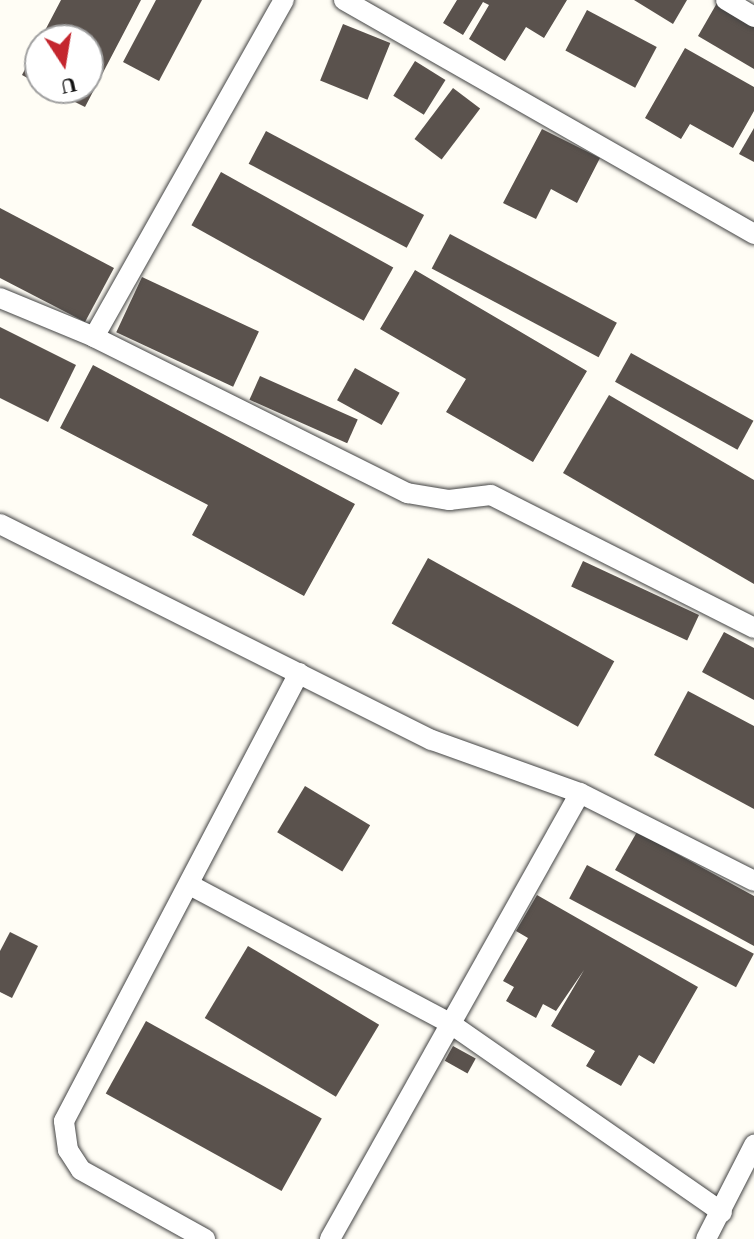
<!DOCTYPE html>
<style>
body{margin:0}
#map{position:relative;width:754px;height:1239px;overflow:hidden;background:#fffdf5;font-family:"Times New Roman",serif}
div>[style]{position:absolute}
.building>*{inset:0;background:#5a524d;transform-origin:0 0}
.roads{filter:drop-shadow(0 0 2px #444) drop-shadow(0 0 2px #444)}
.service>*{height:20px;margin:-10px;padding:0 10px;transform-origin:10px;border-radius:10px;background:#fff}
span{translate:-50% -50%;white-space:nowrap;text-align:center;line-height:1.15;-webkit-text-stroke:8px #fff;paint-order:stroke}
.north{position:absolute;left:24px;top:24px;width:80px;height:80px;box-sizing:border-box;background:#fff;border:2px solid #a0a0a0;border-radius:50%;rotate:168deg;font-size:22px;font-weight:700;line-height:32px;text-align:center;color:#111}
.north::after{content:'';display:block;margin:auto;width:28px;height:36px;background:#c4262e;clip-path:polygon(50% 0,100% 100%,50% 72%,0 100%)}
</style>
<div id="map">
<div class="building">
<i style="clip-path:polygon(61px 0,141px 0,85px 107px,47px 88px,88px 88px,88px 40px,40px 40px)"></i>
<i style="clip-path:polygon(156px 0,202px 0,159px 81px,123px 62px)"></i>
<i style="clip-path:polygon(457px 0,567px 0,544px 38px,526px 27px,505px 61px,469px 39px,489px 5px,483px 2px,463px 35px,443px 23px)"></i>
<i style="clip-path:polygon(634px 0,687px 0,673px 24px)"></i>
<i style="clip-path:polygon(717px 3px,754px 25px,754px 69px,698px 36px)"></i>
<i style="left:587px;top:10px;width:79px;height:46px;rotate:28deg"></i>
<i style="left:343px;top:24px;width:51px;height:61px;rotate:22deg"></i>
<i style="clip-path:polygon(40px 40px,40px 85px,22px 75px)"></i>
<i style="clip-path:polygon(685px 48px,754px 87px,754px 111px,733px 148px,690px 124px,681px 139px,645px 118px)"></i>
<i style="left:415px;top:61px;width:36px;height:41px;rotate:32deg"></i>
<i style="left:453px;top:88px;width:34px;height:64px;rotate:37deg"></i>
<i style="clip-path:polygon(754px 128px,754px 162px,739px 154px)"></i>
<i style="clip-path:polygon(542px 129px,600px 158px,577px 203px,551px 189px,536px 219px,503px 203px)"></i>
<i style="left:266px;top:131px;width:179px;height:37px;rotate:28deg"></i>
<i style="left:221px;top:172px;width:197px;height:61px;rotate:29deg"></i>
<i style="clip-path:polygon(0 208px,114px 268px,85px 322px,0 278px)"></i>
<i style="left:450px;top:234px;width:189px;height:39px;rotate:28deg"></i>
<i style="clip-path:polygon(415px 270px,587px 371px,533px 462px,446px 412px,466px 379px,380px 329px)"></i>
<i style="left:142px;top:277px;width:129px;height:61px;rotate:25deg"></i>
<i style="clip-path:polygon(0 327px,76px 365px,48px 422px,0 398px)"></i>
<i style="left:631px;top:353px;width:140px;height:33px;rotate:29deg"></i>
<i style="clip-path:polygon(93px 365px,355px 504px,304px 596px,192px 535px,208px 505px,60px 428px)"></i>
<i style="left:355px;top:368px;width:51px;height:37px;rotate:29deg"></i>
<i style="left:260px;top:376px;width:107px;height:26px;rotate:24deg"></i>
<i style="clip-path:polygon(609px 395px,754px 480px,754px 584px,563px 473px)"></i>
<i style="left:428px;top:558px;width:213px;height:75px;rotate:29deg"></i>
<i style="left:583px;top:561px;width:128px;height:28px;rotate:25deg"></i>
<i style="clip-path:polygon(724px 632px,754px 648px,754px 700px,702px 672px)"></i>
<i style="clip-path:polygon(688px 691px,754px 726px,754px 809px,654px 755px)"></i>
<i style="left:305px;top:786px;width:76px;height:54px;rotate:31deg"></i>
<i style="clip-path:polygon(637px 832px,754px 896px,754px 946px,615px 870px)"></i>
<i style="left:587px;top:865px;width:189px;height:38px;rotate:28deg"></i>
<i style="clip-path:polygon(537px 895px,698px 987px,654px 1064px,639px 1055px,621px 1086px,586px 1066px,595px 1051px,551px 1026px,584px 970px,556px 1011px,543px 1004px,536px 1018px,506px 1001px,514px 987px,503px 981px,528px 938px,516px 931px)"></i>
<i style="clip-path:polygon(10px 932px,38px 946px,12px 998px,0 992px,0 951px)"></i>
<i style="left:248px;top:946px;width:153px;height:84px;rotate:31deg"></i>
<i style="left:146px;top:1021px;width:201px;height:83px;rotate:29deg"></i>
<i style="left:453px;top:1046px;width:26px;height:17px;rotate:29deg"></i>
</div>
<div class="roads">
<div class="service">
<i style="left:344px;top:0;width:472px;rotate:29.7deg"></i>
<i style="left:726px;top:0;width:33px;rotate:31deg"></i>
<i style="left:0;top:298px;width:102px;rotate:22.5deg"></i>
<i style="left:94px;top:337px;width:350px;rotate:26.5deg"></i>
<i style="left:407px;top:493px;width:43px;rotate:9.5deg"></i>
<i style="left:449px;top:500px;width:42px;rotate:-6.8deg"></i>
<i style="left:491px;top:495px;width:295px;rotate:26.8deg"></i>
<i style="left:94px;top:337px;width:387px;rotate:-60.6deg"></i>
<i style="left:0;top:524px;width:483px;rotate:26.6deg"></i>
<i style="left:432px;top:740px;width:157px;rotate:19.7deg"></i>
<i style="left:580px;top:793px;width:195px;rotate:26.8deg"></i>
<i style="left:190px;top:885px;width:296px;rotate:28deg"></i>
<i style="left:451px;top:1024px;width:330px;rotate:34.8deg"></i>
<i style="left:205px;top:1239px;width:142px;rotate:-150.9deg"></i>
<i style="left:81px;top:1170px;width:24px;rotate:-123deg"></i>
<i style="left:68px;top:1150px;width:29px;rotate:-98deg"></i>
<i style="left:64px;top:1121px;width:506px;rotate:-62.32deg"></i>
<i style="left:330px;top:1239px;width:511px;rotate:-60.73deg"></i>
<i style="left:706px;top:1239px;width:106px;rotate:-62.9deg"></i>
</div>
</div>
<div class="north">U</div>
</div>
